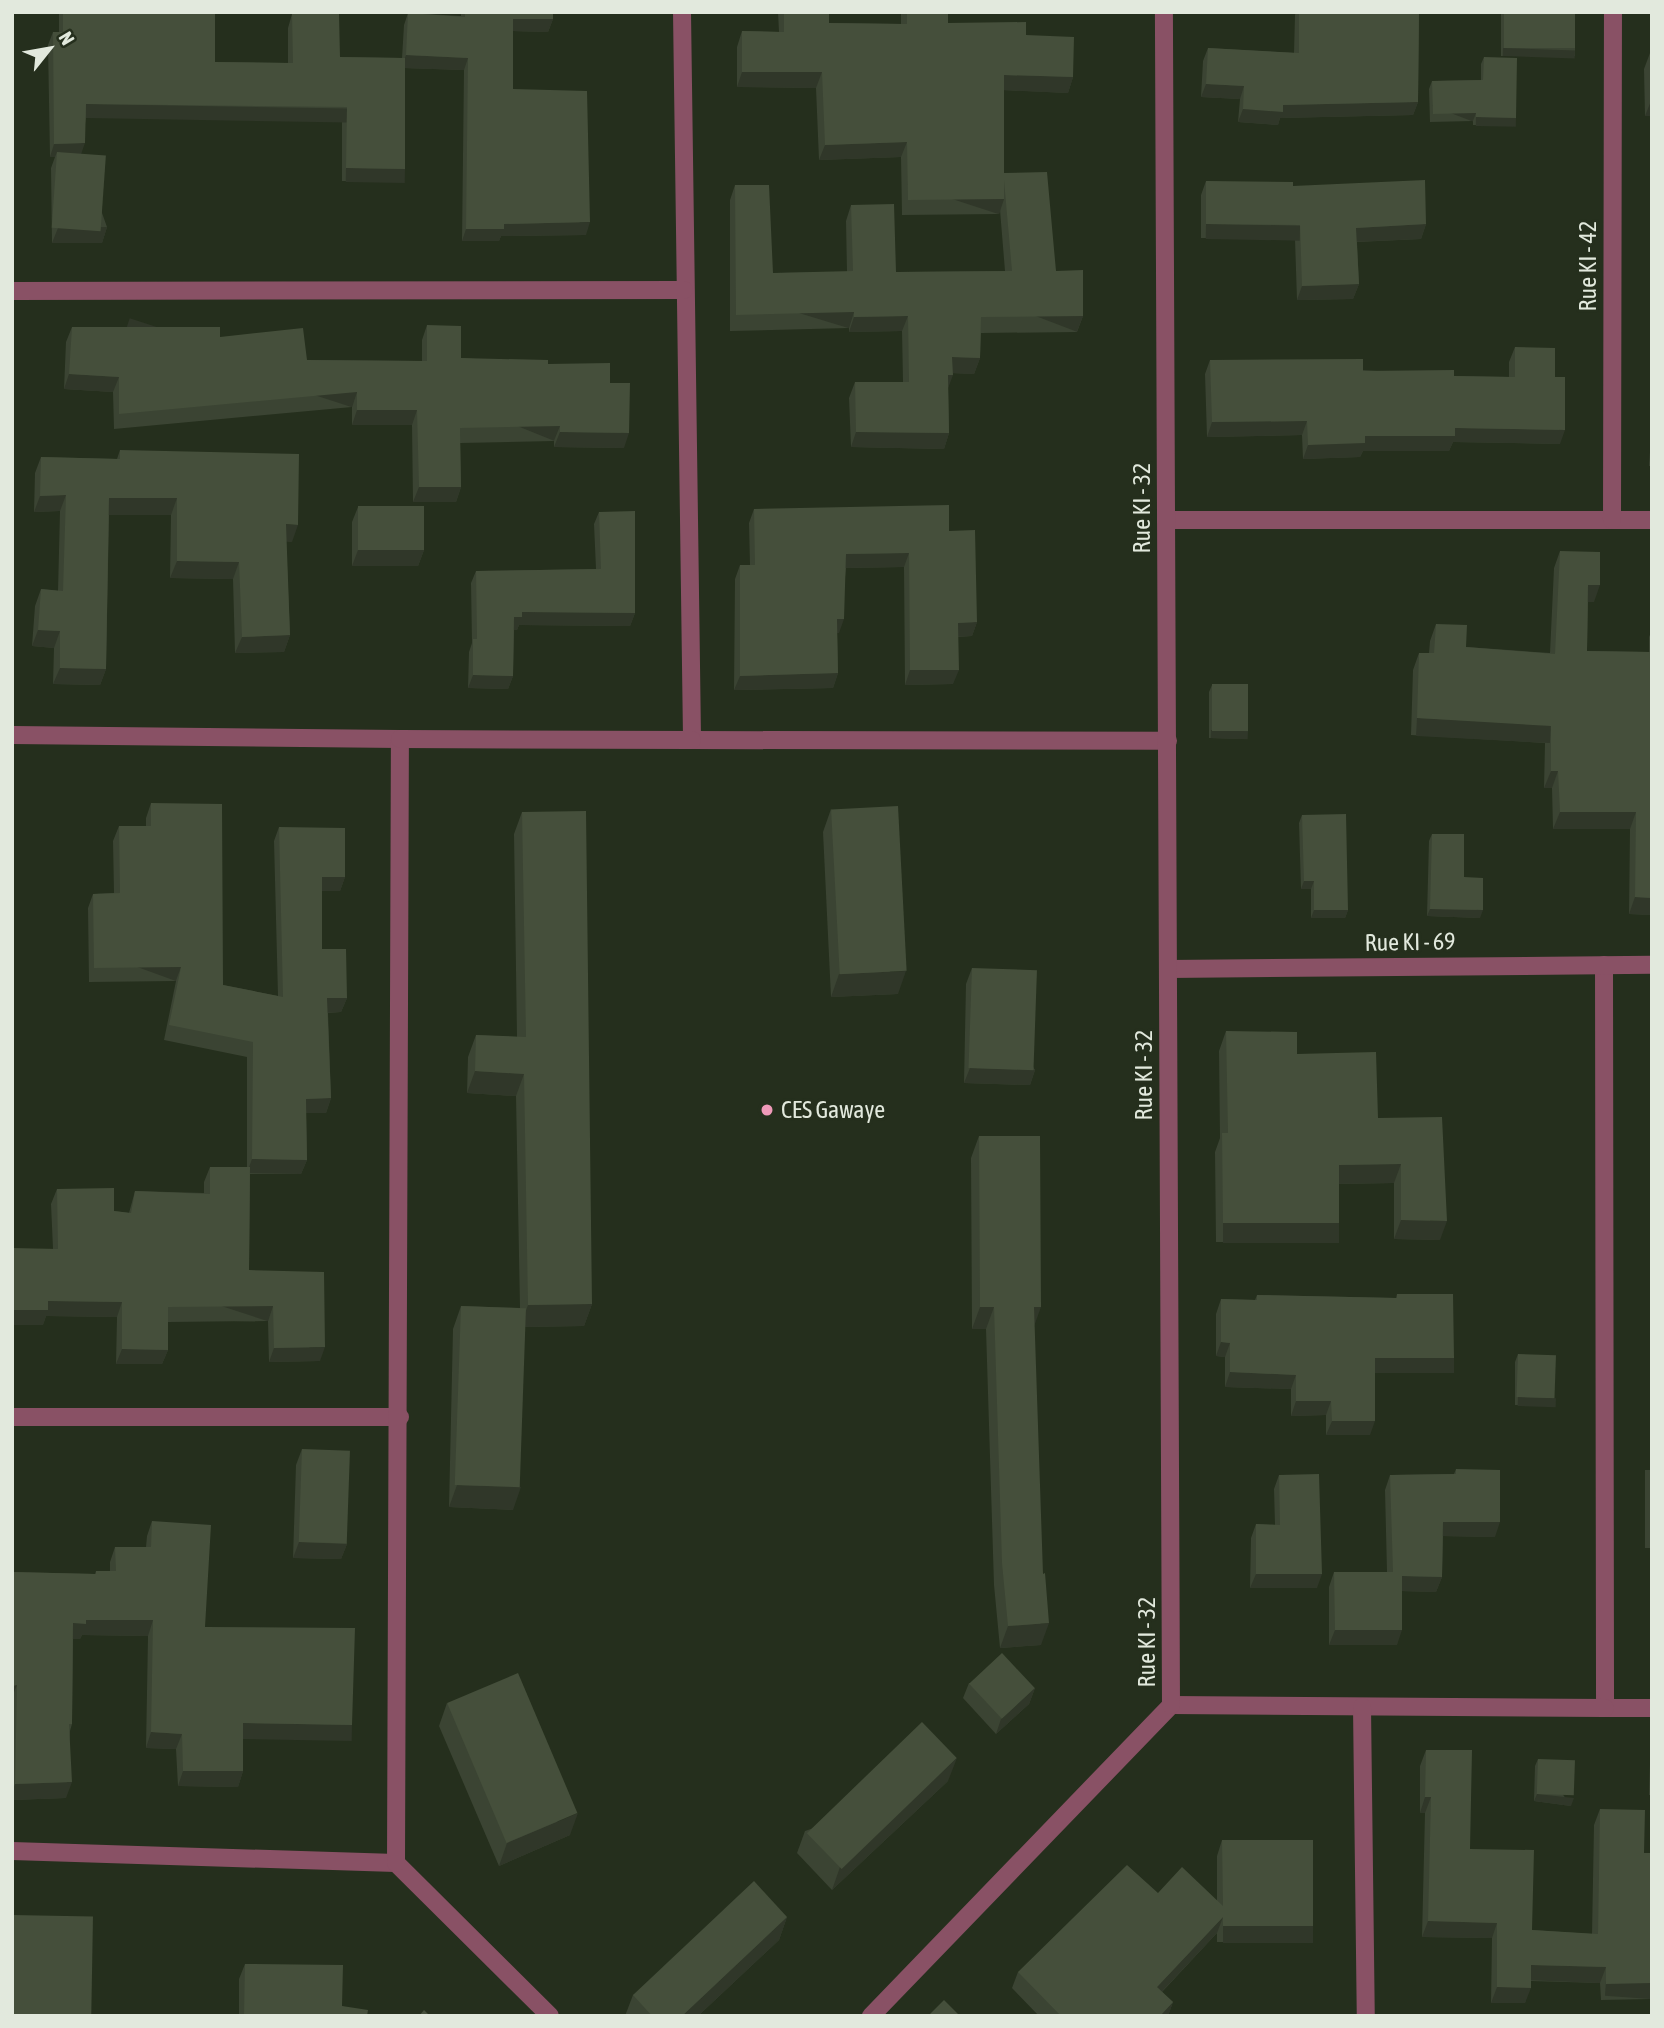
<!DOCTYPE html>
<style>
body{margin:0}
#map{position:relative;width:1664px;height:2028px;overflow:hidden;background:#252f1d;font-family:"Asap Condensed",sans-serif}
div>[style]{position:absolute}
.minor>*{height:18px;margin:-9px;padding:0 9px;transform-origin:9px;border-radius:9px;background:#895165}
.wall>*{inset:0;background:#3b4433;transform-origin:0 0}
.shaded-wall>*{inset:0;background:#303729;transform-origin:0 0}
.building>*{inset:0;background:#454f3b;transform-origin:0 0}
.dots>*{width:19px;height:19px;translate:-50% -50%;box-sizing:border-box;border:4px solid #252f1d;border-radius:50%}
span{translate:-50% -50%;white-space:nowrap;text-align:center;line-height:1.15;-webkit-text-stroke:6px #252f1d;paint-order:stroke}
.street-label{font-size:24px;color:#e2e9dd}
.poi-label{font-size:24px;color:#e2e9dd}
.left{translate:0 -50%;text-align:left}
.frame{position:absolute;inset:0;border:14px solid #e2e9dd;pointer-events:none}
.north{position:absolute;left:14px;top:14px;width:70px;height:70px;-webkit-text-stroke:5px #252f1d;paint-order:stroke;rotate:59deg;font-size:19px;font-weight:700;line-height:28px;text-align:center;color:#e2e9dd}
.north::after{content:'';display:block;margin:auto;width:24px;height:32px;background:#e2e9dd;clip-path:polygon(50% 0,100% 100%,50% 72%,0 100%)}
</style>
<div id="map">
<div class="minor">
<i style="left:682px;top:12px;width:728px;rotate:89.21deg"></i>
<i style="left:692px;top:740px;width:476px;rotate:0.1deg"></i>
<i style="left:12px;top:291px;width:672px;rotate:-0.09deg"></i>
<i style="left:1166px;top:520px;width:486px"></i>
<i style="left:1612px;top:520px;width:508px;rotate:-89.89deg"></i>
<i style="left:12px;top:735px;width:388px;rotate:0.6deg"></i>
<i style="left:1604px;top:965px;width:743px;rotate:89.92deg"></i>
<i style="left:1605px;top:1708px;width:47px"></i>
<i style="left:1168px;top:969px;width:484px;rotate:-0.5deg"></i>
<i style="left:12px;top:1417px;width:388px"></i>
<i style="left:1171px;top:1705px;width:434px;rotate:0.4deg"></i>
<i style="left:1362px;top:1707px;width:309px;rotate:89.3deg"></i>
<i style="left:12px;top:1851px;width:384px;rotate:1.8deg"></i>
<i style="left:396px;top:1863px;width:217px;rotate:44.8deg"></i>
<i style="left:396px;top:1863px;width:1124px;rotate:-89.8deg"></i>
<i style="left:400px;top:739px;width:292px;rotate:0.2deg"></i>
<i style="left:871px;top:2016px;width:432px;rotate:-46deg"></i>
<i style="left:1171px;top:1705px;width:1693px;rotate:-90.24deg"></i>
</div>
<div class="wall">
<i style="clip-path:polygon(59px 12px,215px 12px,215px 62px,288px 63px,288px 28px,292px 14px,340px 57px,402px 58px,404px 25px,408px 13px,461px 16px,461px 12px,553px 12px,553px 19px,548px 32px,513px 31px,513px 89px,586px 235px,501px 236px,499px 241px,462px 241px,464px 70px,405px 68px,405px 169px,400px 182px,342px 181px,342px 121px,86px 117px,81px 154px,107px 227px,102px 243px,52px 243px,51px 168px,55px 157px,50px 157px,48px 45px,53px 32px,59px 32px)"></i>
<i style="clip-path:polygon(778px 12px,829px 12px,829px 23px,901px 24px,901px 12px,948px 12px,948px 23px,1026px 35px,1073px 77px,1068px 93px,1004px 90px,1004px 173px,1056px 271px,1083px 316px,1077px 332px,981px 333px,980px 358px,974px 374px,953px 373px,948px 387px,949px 433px,944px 449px,851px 447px,849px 398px,855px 382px,903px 382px,902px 331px,849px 332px,849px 328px,730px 331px,730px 200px,735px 185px,773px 273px,847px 272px,846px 221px,851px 205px,896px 272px,1005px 271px,1000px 210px,999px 214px,902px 215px,901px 157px,819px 160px,816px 88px,737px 87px,737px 47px,742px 31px,779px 32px)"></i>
<i style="clip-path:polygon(1296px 12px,1419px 12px,1418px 102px,1413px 115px,1280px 118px,1278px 125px,1238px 122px,1240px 99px,1201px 97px,1203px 61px,1208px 48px,1294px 53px,1295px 15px)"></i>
<i style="left:1501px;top:12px;width:74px;height:44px"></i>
<i style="clip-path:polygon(1650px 53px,1652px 116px,1645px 116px,1644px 69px)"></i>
<i style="clip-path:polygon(1484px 57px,1516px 118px,1513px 126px,1473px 125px,1473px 121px,1430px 122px,1429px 89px,1432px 81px,1481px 80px,1481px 64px)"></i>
<i style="clip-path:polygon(1206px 181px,1293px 186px,1426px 224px,1421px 239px,1357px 242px,1359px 284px,1353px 299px,1297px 300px,1295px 239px,1201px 238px,1201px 195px)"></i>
<i style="clip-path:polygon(427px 325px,461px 358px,548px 364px,610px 383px,624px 448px,554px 447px,554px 441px,460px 443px,461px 487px,456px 502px,413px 502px,412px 425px,352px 425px,352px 407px,114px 429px,113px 392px,64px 389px,66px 342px,72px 327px,220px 337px,307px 360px,422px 361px,422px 340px)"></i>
<i style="clip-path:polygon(1515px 347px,1555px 377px,1560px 444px,1453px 442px,1449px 451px,1363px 451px,1360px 457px,1303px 459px,1302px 435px,1207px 437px,1205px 374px,1210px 360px,1454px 376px,1509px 377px,1509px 362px)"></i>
<i style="clip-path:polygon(1652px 423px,1652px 466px,1649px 466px)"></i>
<i style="clip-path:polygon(120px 450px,292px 542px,286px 541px,290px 635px,284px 652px,235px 653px,233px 579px,170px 578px,171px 515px,109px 515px,106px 669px,100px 685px,53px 684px,54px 648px,32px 646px,35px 606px,41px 589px,58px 591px,60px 511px,34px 512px,35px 473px,41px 457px,117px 459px)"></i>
<i style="clip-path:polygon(358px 507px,424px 550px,418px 566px,352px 566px,352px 522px)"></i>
<i style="clip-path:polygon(754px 509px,949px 531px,977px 622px,972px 636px,958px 637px,953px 684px,905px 685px,904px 567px,846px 568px,839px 633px,837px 633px,838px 673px,833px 688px,734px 690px,735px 579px,740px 565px,750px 565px,749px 523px)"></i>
<i style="clip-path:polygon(599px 512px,635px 613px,630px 626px,519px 625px,517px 630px,514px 630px,513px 676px,508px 689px,468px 688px,469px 652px,472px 643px,471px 583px,476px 571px,596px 569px,594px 524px)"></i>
<i style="clip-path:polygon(1560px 551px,1594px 602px,1588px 602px,1587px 651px,1649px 652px,1649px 637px,1652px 630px,1652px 915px,1629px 914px,1630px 829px,1553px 829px,1552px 788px,1544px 788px,1545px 743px,1411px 735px,1413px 670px,1419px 653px,1429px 653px,1430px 641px,1436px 624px,1466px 647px,1550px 653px,1554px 568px)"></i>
<i style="clip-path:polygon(1212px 685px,1248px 731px,1245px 739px,1209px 738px,1209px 692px)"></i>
<i style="clip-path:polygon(151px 803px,223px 985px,278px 996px,274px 841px,279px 827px,345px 877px,340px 891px,322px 891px,322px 949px,347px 998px,341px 1012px,328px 1013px,331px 1098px,326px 1113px,306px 1113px,307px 1160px,301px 1174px,250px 1174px,249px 1270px,320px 1361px,269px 1362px,268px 1321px,168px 1322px,168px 1350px,162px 1364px,116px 1364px,117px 1317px,46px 1316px,43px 1325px,53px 1249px,51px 1204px,57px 1189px,114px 1211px,129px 1213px,135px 1191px,204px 1193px,204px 1182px,210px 1167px,247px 1167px,247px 1057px,164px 1040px,176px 981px,89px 982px,88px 908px,93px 894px,114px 893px,113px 841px,119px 826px,146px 826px,146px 818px)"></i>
<i style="clip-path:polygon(831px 809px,898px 994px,831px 997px,823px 832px)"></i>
<i style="clip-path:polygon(522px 812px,592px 1304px,584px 1326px,525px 1327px,513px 1510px,449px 1507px,453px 1329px,461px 1306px,520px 1308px,516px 1096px,467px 1093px,468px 1057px,476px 1035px,517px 1037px,514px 834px)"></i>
<i style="clip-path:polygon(1302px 815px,1348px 910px,1345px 918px,1311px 918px,1311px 889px,1301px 889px,1299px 823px)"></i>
<i style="clip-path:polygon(1432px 834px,1464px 877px,1480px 918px,1427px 916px,1429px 841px)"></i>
<i style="clip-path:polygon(972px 968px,1035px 1070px,1030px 1085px,964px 1083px,966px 984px)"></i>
<i style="clip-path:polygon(1226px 1031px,1297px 1054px,1378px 1118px,1440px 1240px,1394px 1239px,1394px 1183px,1339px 1184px,1332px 1242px,1216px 1242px,1215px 1152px,1220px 1138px,1219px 1051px)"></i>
<i style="clip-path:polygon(979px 1136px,1034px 1324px,1041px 1645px,1000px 1648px,994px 1585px,986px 1329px,972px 1329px,971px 1158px)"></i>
<i style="clip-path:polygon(1397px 1294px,1449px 1372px,1375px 1372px,1370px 1435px,1326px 1435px,1326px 1415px,1291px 1416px,1291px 1389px,1225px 1387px,1225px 1357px,1216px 1356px,1216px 1314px,1221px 1299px,1255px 1300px,1257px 1295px,1396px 1298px)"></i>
<i style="clip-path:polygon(1518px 1354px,1553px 1406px,1515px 1405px,1515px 1362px)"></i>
<i style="clip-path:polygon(302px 1449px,347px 1544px,341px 1559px,293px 1558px,296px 1465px)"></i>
<i style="clip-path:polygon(1456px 1469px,1495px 1537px,1443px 1536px,1442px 1577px,1436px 1592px,1402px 1591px,1397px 1645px,1329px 1645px,1329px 1587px,1334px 1572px,1387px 1572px,1385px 1490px,1390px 1475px,1454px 1474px)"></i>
<i style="left:1652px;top:1470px;width:78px;height:7px;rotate:90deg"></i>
<i style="clip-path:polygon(1279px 1475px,1317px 1588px,1250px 1588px,1251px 1538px,1256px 1524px,1275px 1525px,1274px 1489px)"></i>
<i style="clip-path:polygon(152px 1521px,205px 1627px,352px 1725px,346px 1740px,243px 1738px,243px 1771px,238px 1787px,178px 1786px,176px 1749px,146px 1748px,148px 1636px,82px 1635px,80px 1639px,73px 1639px,72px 1724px,70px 1731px,66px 1798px,12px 1800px,12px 1572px,95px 1574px,96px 1571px,110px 1571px,110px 1562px,115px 1547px,146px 1547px,147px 1536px)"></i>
<i style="clip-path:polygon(969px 1683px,1035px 1688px,1029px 1704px,996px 1734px,963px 1698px)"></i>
<i style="clip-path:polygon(447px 1703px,570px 1835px,499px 1866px,439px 1726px)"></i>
<i style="clip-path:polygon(1426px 1750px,1470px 1849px,1532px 1930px,1592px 1934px,1594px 1825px,1600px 1809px,1644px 1853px,1652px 1853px,1652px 2016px,1651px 1999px,1601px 2000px,1600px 1983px,1531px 1981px,1525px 2003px,1491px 2003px,1492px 1938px,1422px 1937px,1425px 1813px,1420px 1813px,1420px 1766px)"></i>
<i style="clip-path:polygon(1652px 1757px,1652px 1795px,1649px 1795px,1650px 1763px)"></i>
<i style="clip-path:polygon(1538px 1759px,1571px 1806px,1534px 1801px,1535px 1766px)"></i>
<i style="clip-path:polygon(948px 1781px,832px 1890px,797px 1853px,805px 1831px)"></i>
<i style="clip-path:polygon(1222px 1840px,1308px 1942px,1217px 1942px,1217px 1933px,1162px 1992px,1173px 2002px,1168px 2016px,1039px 2016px,1012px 1988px,1018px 1972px,1158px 1893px,1217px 1900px,1217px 1856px)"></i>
<i style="clip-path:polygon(787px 1917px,779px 1940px,698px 2016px,625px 2016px,633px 1995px)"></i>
<i style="clip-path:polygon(245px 1964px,342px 2006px,367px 2016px,239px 2016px,239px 1979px)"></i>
</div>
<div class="shaded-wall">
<i style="clip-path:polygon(513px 19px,553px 19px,548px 32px,509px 31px)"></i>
<i style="left:1503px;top:48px;width:72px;height:8px;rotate:2deg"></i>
<i style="clip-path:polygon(406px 55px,468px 58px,464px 70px,401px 68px)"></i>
<i style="clip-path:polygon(742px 72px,822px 72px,816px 88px,737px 87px)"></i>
<i style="clip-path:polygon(1004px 75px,1073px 77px,1068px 93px,998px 90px)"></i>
<i style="clip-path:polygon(1206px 84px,1244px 86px,1240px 99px,1201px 97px)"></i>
<i style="clip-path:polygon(1651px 101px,1652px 101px,1652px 116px,1645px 116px)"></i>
<i style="clip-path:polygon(1418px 102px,1413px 115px,1280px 118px,1278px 125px,1238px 122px,1243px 109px,1283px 105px)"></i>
<i style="left:86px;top:104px;width:261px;height:14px;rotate:1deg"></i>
<i style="left:1476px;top:113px;width:9px;height:43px;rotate:111deg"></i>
<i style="left:1476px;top:117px;width:40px;height:9px;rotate:1deg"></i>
<i style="clip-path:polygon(907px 142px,901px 157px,819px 160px,825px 145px)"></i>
<i style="clip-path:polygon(85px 143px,80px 157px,57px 152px,55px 157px,50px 157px,54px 144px)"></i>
<i style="left:346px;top:168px;width:59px;height:14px;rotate:1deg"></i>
<i style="left:1004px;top:199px;width:16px;height:96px;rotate:108deg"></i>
<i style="clip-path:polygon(590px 222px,586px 235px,501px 236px,499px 241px,462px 241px,466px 229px,504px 224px)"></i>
<i style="left:1206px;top:224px;width:94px;height:15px;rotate:1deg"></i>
<i style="clip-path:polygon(1426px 224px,1421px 239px,1351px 242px,1356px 228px)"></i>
<i style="clip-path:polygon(107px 227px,102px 243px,52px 243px,58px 228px)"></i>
<i style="clip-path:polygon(1359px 284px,1353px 299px,1297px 300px,1302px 286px)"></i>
<i style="left:854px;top:312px;width:17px;height:118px;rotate:107deg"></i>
<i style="clip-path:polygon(908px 316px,902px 331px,849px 332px,854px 317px)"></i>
<i style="left:1083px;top:316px;width:17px;height:102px;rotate:111deg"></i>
<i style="clip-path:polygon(952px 357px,980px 358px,974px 374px,947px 373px)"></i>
<i style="clip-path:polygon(69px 374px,119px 377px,113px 392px,64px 389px)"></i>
<i style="clip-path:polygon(948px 375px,953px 375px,947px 391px)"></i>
<i style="left:357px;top:392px;width:16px;height:239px;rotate:108deg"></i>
<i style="clip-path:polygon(357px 410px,417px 410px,412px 425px,352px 425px)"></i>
<i style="clip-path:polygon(1307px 421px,1302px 435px,1207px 437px,1212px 422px)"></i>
<i style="left:560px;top:426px;width:16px;height:100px;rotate:112deg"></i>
<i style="clip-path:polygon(1455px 428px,1565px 430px,1560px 444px,1453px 442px,1449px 451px,1363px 451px,1360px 457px,1303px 459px,1308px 445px,1365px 436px)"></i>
<i style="clip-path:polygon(560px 432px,629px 433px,624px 448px,554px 447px)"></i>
<i style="clip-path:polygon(856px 432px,949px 433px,944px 449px,851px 447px)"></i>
<i style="clip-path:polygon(419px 487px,461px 487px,456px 502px,413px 502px)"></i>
<i style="clip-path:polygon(66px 495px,60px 511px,34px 512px,40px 496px)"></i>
<i style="clip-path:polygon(109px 498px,177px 498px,171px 515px,103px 515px)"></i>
<i style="clip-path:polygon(286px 524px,298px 525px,292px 542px,280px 541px)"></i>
<i style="clip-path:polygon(358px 550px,424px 550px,418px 566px,352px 566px)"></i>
<i style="clip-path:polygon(909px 553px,904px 567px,841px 568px,846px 554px)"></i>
<i style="clip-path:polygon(177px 561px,239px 562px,233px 579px,170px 578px)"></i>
<i style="clip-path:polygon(1588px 585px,1600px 585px,1594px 602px,1582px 602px)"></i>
<i style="clip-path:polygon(522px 612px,635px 613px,630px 626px,519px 625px,517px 630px,510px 630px,514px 617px)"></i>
<i style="clip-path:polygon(837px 619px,844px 619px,839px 633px,832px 633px)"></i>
<i style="clip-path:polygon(977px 622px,972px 636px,953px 637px,958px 623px)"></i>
<i style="clip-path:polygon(38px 630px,60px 631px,54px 648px,32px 646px)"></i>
<i style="clip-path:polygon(290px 635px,284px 652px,235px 653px,242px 637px)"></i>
<i style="clip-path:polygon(60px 668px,106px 669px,100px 685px,53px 684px)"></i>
<i style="clip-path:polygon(910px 670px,959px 670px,953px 684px,905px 685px)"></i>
<i style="clip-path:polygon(838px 673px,833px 688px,734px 690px,740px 676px)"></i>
<i style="clip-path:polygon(473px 675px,513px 676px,508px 689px,468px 688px)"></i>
<i style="left:1417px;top:718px;width:134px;height:18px;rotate:3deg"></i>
<i style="left:1211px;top:730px;width:37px;height:8px;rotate:2deg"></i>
<i style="clip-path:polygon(1551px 771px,1558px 771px,1552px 788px,1544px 788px)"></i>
<i style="clip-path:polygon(1560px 812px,1636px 812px,1630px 829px,1553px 829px)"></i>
<i style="clip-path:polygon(322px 877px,345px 877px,340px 891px,317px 891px)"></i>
<i style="clip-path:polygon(1304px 881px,1314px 881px,1311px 889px,1301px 889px)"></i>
<i style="clip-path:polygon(1635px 897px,1652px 898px,1652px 915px,1629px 914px)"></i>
<i style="clip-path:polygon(1430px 909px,1483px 910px,1480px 918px,1427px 916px)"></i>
<i style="clip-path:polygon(1314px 910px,1348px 910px,1345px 918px,1311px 918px)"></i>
<i style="left:181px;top:967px;width:15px;height:87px;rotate:110deg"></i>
<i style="clip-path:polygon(906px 971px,898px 994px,831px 997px,839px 974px)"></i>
<i style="clip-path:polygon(327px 998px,347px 998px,341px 1012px,322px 1013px)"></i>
<i style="clip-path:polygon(970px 1068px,1035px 1070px,1030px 1085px,964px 1083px)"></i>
<i style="clip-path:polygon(475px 1071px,524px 1074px,516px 1096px,467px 1093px)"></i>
<i style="clip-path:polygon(331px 1098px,326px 1113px,301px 1113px,306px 1099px)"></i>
<i style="clip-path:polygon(252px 1159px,307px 1160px,301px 1174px,247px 1173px)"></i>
<i style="clip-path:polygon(1401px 1164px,1394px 1183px,1332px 1184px,1339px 1165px)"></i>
<i style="clip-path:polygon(1401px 1220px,1447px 1221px,1440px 1240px,1394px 1239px)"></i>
<i style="left:1223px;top:1223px;width:116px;height:20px"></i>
<i style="clip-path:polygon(48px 1301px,122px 1302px,117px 1317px,46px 1316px,43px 1325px,12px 1325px,12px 1310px)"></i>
<i style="clip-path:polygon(592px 1304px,584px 1326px,520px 1327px,528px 1305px)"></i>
<i style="left:273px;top:1306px;width:16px;height:105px;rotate:108deg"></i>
<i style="clip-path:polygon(980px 1307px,994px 1307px,986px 1329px,972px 1329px)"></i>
<i style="clip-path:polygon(1034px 1307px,1041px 1307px,1033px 1329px)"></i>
<i style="clip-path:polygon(1221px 1342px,1230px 1343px,1225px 1357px,1216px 1356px)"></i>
<i style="clip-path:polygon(325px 1347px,320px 1361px,269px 1362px,274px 1348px)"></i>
<i style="clip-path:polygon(122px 1349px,168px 1350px,162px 1364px,116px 1364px)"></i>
<i style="left:1375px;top:1358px;width:79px;height:15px"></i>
<i style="clip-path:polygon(1230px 1372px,1296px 1375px,1291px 1389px,1225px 1387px)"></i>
<i style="left:1518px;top:1397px;width:38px;height:9px;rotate:2deg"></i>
<i style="clip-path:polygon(1296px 1401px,1331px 1401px,1326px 1415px,1291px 1416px)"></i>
<i style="clip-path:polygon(1332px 1421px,1375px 1421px,1370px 1435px,1326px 1435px)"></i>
<i style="clip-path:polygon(457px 1485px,521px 1487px,513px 1510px,449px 1507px)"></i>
<i style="clip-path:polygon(1443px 1522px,1500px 1522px,1495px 1537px,1438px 1536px)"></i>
<i style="clip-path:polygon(299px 1542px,347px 1544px,341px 1559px,293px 1558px)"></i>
<i style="clip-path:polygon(1256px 1574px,1322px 1574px,1317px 1588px,1250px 1588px)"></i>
<i style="clip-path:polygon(1402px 1576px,1442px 1577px,1436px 1592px,1397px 1591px)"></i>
<i style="clip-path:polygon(86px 1620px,153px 1620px,148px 1636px,82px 1635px,80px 1639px,67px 1639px,73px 1623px)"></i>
<i style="clip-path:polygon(1049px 1623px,1041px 1645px,1000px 1648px,1008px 1626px)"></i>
<i style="clip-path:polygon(1335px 1630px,1402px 1630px,1397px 1645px,1329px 1645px)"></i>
<i style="clip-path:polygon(17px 1685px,12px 1697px,12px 1686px)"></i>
<i style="clip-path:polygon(1035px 1688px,1029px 1704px,996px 1734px,1001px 1719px)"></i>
<i style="left:243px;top:1723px;width:109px;height:16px;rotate:1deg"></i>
<i style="clip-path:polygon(151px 1732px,182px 1734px,176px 1749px,146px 1748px)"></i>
<i style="clip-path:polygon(957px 1758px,948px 1781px,832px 1890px,840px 1867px)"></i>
<i style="clip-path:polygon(183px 1771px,243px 1771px,238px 1787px,178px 1786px)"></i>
<i style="clip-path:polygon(72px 1782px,66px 1798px,12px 1800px,12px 1793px,15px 1784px)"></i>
<i style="clip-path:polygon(1537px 1794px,1574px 1798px,1571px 1806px,1534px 1801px)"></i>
<i style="clip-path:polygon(1425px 1797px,1431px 1797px,1425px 1813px,1420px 1813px)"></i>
<i style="clip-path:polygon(578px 1813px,570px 1835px,499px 1866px,507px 1843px)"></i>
<i style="clip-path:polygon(787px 1917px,779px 1940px,698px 2016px,682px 2016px)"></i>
<i style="clip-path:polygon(1223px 1917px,1217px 1933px,1151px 2003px,1157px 1987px)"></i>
<i style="clip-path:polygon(1428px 1921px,1497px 1923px,1492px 1938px,1422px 1937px)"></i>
<i style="left:1223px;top:1926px;width:90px;height:17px"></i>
<i style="clip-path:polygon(1531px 1965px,1606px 1967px,1600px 1983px,1525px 1980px)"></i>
<i style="left:1652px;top:1983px;width:16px;height:46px;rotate:94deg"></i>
<i style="clip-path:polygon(1497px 1987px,1531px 1988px,1525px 2003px,1491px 2003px)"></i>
<i style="clip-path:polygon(1173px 2002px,1168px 2016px,1160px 2016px)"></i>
</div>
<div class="building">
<i style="clip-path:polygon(63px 12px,215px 12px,215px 62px,293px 63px,292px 14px,339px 14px,340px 57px,405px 58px,405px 169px,346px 168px,347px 107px,86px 104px,85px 143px,54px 144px,53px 32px,63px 32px)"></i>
<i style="clip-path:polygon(465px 12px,553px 12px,553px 19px,513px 19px,513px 89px,587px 91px,590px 222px,504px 224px,504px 229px,466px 229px,468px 58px,406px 55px,408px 13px,465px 17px)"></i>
<i style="clip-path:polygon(784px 12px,829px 12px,829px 23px,907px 24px,907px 12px,948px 12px,948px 23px,1026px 22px,1026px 35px,1074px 37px,1073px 77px,1004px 75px,1004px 173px,1047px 172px,1056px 271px,1083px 270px,1083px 316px,981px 317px,980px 358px,952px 357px,953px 375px,948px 375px,949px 433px,856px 432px,855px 382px,909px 382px,908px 316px,854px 317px,854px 312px,736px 315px,735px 185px,769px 185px,773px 273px,853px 271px,851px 205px,894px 204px,896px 272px,1012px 271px,1004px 180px,1004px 199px,908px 200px,907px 142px,825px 145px,822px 72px,742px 72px,742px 31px,784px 32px)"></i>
<i style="clip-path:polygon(1299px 12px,1419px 12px,1418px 102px,1283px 105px,1283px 112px,1243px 109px,1244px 86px,1206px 84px,1208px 48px,1299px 53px)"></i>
<i style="left:1504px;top:12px;width:71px;height:36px"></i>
<i style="clip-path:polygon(1650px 53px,1652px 53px,1652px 101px,1651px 101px)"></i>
<i style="clip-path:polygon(1484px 57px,1517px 58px,1516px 118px,1476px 117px,1476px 113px,1433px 114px,1432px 81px,1483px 80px)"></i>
<i style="left:57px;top:152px;width:49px;height:76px;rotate:4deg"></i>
<i style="clip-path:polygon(1425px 180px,1426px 224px,1356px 228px,1359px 284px,1302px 286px,1300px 225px,1206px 224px,1206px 181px,1293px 182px,1293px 186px)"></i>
<i style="clip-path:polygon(427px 325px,461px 326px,461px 358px,548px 360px,548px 364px,610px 363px,610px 383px,630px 383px,629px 433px,560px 432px,560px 426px,460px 428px,461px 487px,419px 487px,417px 410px,357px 410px,357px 392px,119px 414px,119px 377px,69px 374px,72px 327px,220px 327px,220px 337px,303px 328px,307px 360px,427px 361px)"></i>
<i style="clip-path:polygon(1515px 347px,1555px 348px,1555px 377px,1565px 377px,1565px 430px,1455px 428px,1455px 436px,1365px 436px,1365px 443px,1308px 445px,1307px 421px,1212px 422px,1210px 360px,1363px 359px,1363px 371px,1454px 370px,1454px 376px,1515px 377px)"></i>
<i style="clip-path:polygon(120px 450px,299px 454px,298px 525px,286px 524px,290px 635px,242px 637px,239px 562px,177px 561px,177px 498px,109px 498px,106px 669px,60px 668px,60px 631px,38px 630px,41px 589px,63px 591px,66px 495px,40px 496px,41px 457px,120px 459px)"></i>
<i style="clip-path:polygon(949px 505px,949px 531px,975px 530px,977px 622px,958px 623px,959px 670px,910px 670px,909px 553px,846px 554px,844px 619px,837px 619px,838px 673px,740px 676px,740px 565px,755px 565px,754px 509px)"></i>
<i style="left:424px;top:506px;width:44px;height:66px;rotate:90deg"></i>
<i style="clip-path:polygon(635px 511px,635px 613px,522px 612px,522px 617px,514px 617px,513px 676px,473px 675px,473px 639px,477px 639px,476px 571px,601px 569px,599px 512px)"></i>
<i style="clip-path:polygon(1560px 551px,1600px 552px,1600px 585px,1588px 585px,1587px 651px,1652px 652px,1652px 898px,1635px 897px,1636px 812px,1560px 812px,1558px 771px,1551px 771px,1551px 726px,1417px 718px,1419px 653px,1434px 653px,1436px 624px,1467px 625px,1466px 647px,1555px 654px)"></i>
<i style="left:1248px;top:684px;width:47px;height:36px;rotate:90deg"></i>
<i style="clip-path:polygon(151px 803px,222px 804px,223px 985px,283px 997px,279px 827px,345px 828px,345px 877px,322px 877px,322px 949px,346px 949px,347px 998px,327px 998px,331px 1098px,306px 1099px,307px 1160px,252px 1159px,253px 1042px,169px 1025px,181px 967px,94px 968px,93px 894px,120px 893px,119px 826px,151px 826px)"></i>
<i style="left:898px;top:806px;width:165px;height:67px;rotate:87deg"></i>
<i style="clip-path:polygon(586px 811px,592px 1304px,528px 1305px,524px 1074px,475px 1071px,476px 1035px,526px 1037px,522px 812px)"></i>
<i style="clip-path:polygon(1346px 814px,1348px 910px,1314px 910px,1314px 881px,1304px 881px,1302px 815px)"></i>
<i style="clip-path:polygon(1432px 834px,1464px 834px,1464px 877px,1483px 878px,1483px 910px,1430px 909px)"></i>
<i style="left:972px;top:968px;width:65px;height:100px;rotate:2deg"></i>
<i style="clip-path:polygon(1226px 1031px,1297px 1032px,1297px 1054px,1376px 1052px,1378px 1118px,1442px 1117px,1447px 1221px,1401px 1220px,1401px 1164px,1339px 1165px,1339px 1223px,1223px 1223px,1222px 1133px,1228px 1133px)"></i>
<i style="clip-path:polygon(979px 1136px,1040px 1136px,1041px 1307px,1034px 1307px,1043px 1574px,1045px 1573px,1049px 1623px,1008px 1626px,1002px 1563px,994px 1307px,980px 1307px)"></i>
<i style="clip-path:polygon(210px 1167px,250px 1167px,249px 1270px,324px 1272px,325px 1347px,274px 1348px,273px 1306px,168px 1307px,168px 1350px,122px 1349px,122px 1302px,48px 1301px,48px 1310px,12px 1310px,12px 1248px,58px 1249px,57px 1189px,114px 1188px,114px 1211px,131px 1213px,135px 1191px,210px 1194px)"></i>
<i style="clip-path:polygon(1397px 1294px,1453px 1294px,1454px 1358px,1375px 1358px,1375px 1421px,1332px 1421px,1331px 1401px,1296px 1401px,1296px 1375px,1230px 1372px,1230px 1343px,1221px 1342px,1221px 1299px,1257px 1300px,1257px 1295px,1397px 1298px)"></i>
<i style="left:461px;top:1306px;width:65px;height:179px;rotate:2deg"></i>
<i style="left:1518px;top:1354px;width:38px;height:43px;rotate:2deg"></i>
<i style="left:302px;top:1449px;width:48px;height:93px;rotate:2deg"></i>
<i style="clip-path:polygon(1456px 1469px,1500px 1470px,1500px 1522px,1443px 1522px,1442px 1577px,1402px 1576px,1402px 1630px,1335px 1630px,1334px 1572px,1393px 1572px,1390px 1475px,1456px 1474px)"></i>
<i style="clip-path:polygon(1319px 1474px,1322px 1574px,1256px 1574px,1256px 1524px,1280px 1525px,1279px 1475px)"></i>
<i style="clip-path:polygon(152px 1521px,211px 1525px,205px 1627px,355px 1628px,352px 1725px,243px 1723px,243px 1771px,183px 1771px,182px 1734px,151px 1732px,153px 1620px,86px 1620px,86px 1624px,73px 1623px,72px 1724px,69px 1724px,72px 1782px,15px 1784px,17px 1685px,12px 1686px,12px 1572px,96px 1574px,96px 1571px,116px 1571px,115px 1547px,151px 1547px)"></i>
<i style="left:1002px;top:1653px;width:48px;height:45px;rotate:47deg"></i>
<i style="left:518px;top:1673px;width:152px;height:77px;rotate:67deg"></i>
<i style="left:922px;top:1722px;width:50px;height:160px;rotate:46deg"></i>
<i style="clip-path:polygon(1426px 1750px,1472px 1750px,1470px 1849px,1534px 1850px,1532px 1930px,1598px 1934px,1600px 1809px,1645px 1810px,1644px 1853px,1652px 1853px,1652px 1983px,1606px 1984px,1606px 1967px,1531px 1965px,1531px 1988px,1497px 1987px,1497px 1923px,1428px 1921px,1431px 1797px,1425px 1797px)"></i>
<i style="left:1538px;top:1759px;width:37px;height:35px;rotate:2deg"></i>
<i style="clip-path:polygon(1222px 1840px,1313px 1840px,1313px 1926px,1223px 1926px,1223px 1917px,1157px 1987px,1173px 2002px,1160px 2016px,1061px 2016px,1018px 1972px,1127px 1865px,1158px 1893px,1182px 1867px,1223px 1906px)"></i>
<i style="clip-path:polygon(754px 1881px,787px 1917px,682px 2016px,652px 2016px,633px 1995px)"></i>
<i style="left:12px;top:1915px;width:81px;height:101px;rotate:1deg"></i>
<i style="clip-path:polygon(245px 1964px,343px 1965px,342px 2006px,368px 2010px,367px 2016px,244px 2016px)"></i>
<i style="clip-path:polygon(944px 2000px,960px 2016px,928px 2016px)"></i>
<i style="clip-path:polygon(424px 2010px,430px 2016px,419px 2016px)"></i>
<i style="clip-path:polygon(1462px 2015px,1462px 2016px,1420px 2016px)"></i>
</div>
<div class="dots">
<i style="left:767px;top:1110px;background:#ef9ab9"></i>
</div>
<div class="street-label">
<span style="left:1588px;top:266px;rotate:-90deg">Rue KI - 42</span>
<span style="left:1142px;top:508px;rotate:-90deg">Rue KI - 32</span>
<span style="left:1410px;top:942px;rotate:-1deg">Rue KI - 69</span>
<span style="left:1144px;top:1075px;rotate:-90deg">Rue KI - 32</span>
<span style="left:1147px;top:1642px;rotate:-90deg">Rue KI - 32</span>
</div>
<div class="poi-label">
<span class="left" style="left:781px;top:1110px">CES Gawaye</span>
</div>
<div class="frame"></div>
<div class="north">N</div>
</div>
